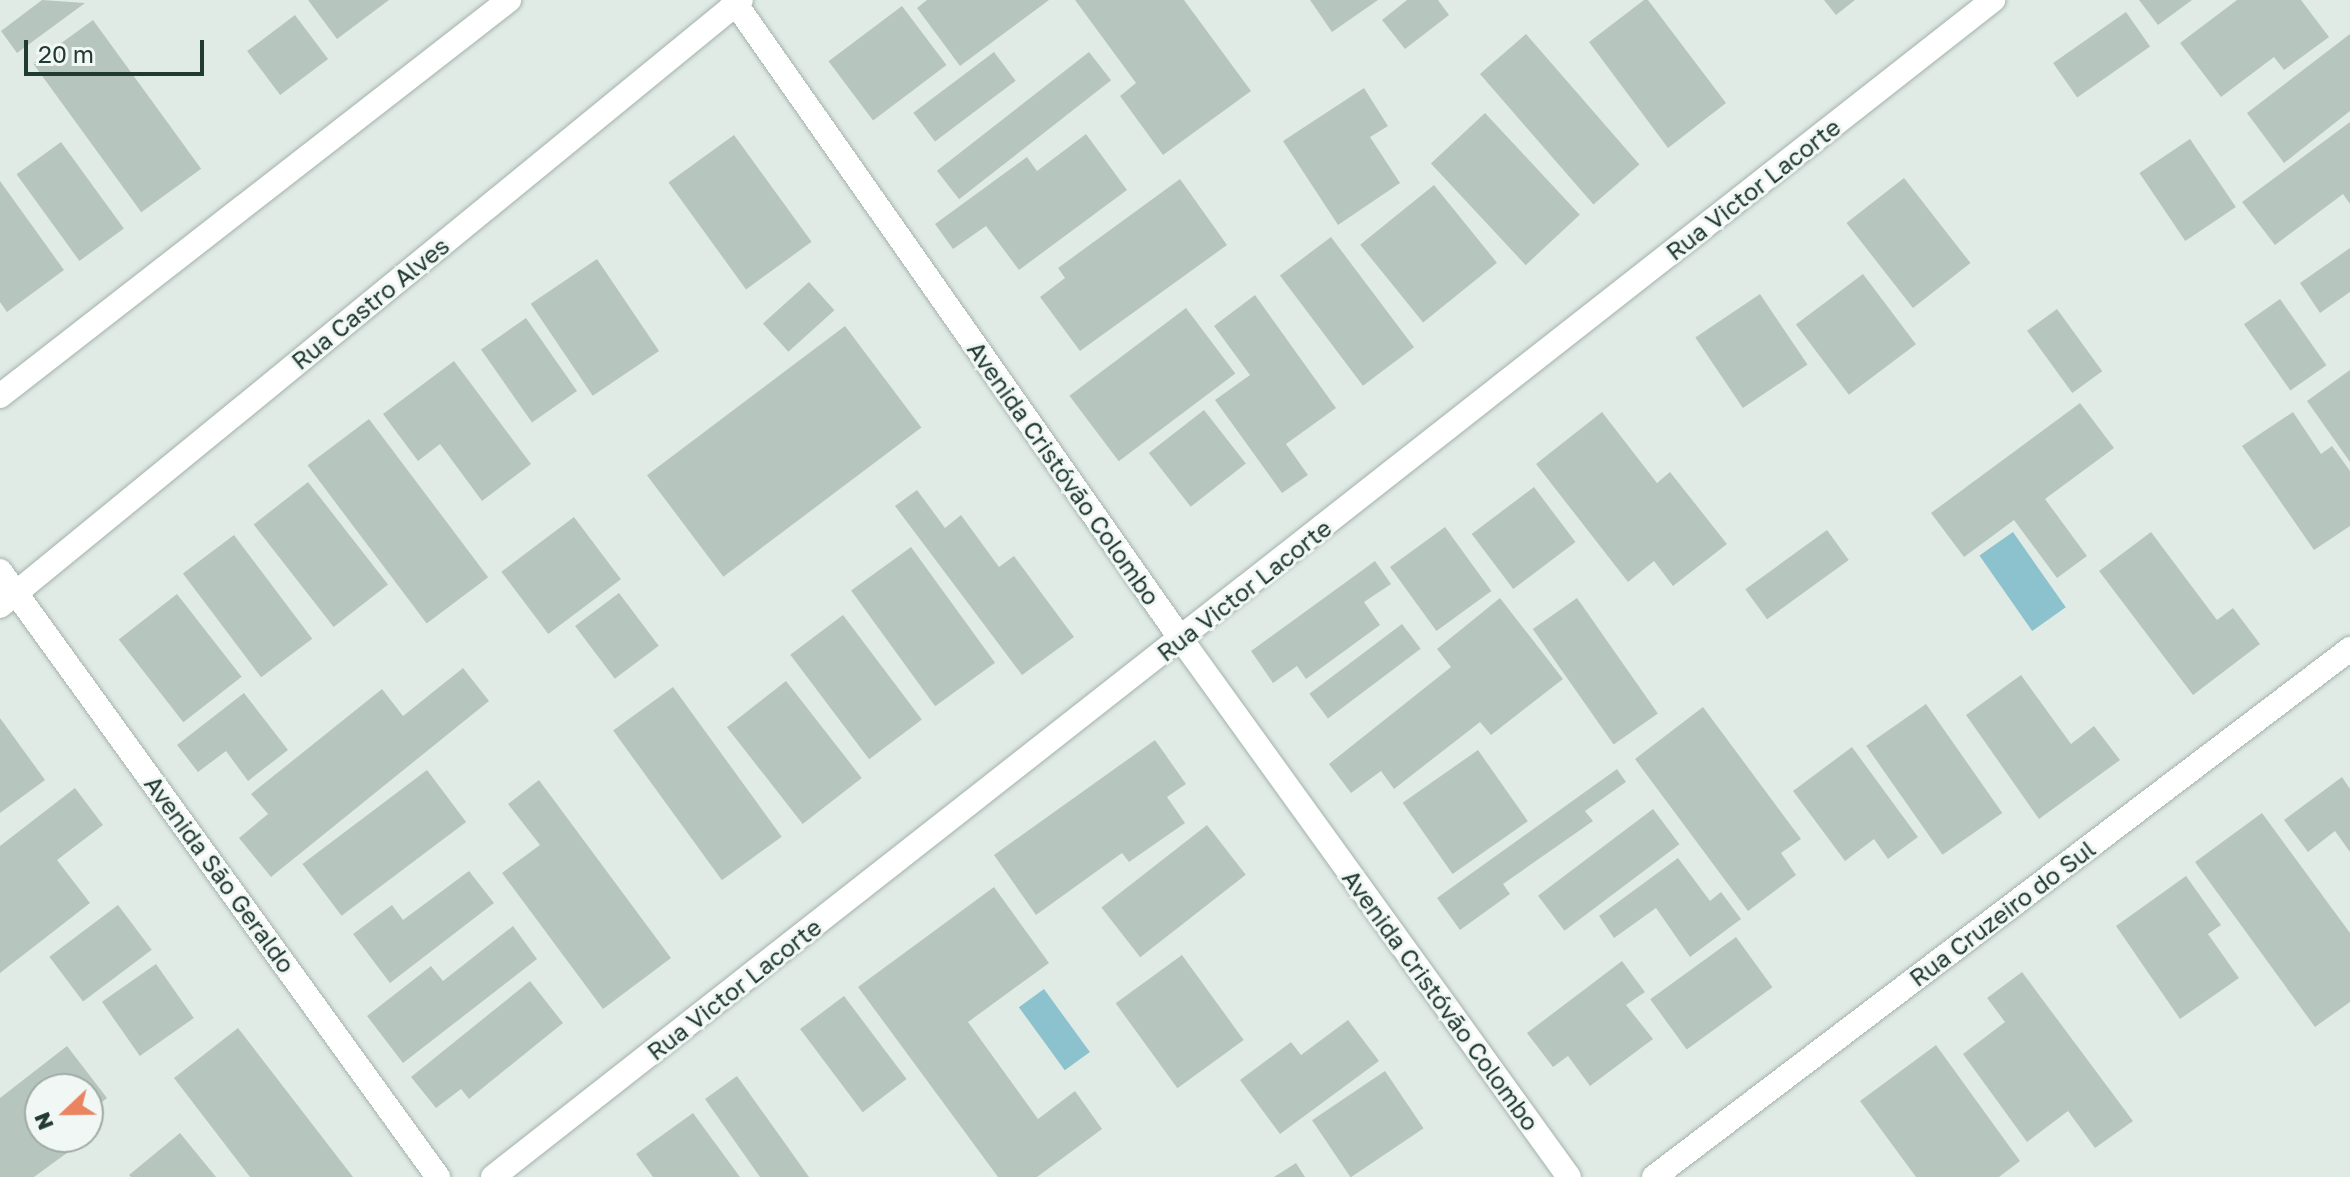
<!DOCTYPE html>
<meta charset="utf-8">
<style>
body{margin:0}
#map{position:relative;width:2350px;height:1177px;overflow:hidden;background:#e1ebe6;font-family:"Golos Text",sans-serif}
div>[style]{position:absolute}
.water>*{inset:0;background:#8cc2cd;transform-origin:0 0}
.building>*{inset:0;background:#b7c5bf;transform-origin:0 0}
.roads{filter:drop-shadow(0 0 2px #a4b2ad) drop-shadow(0 0 2px #a4b2ad)}
.minor>*{height:24px;margin:-12px;padding:0 12px;transform-origin:12px;border-radius:12px;background:#fff}
.secondary>*{height:24px;margin:-12px;padding:0 12px;transform-origin:12px;border-radius:12px;background:#fff}
span{translate:-50% -50%;white-space:nowrap;text-align:center;line-height:1.15;-webkit-text-stroke:6px #f1f7f4;paint-order:stroke}
.street-label{font-size:24px;color:#223a34}
.north{position:absolute;left:24px;top:1073px;width:80px;height:80px;box-sizing:border-box;background:#f1f7f4;border:2px solid #9eaba7;border-radius:50%;rotate:248deg;font-size:22px;font-weight:700;line-height:32px;text-align:center;color:#223a34}
.north::after{content:'';display:block;margin:auto;width:28px;height:36px;background:#ea8360;clip-path:polygon(50% 0,100% 100%,50% 72%,0 100%)}
.scale{position:absolute;left:24px;top:40px;width:180px;height:36px;box-sizing:border-box;border:4px solid #223a34;border-top:0;padding-left:10px;font-size:24px;line-height:28px;white-space:nowrap;color:#223a34;-webkit-text-stroke:6px #f1f7f4;paint-order:stroke}
</style>
<div id="map">
<div class="water">
<i style="left:2013px;top:532px;width:92px;height:41px;rotate:55deg"></i>
<i style="left:1044px;top:989px;width:78px;height:31px;rotate:54deg"></i>
</div>
<div class="building">
<i style="clip-path:polygon(42px 0,85px 3px,17px 53px,1px 31px)"></i>
<i style="clip-path:polygon(308px 0,389px 0,337px 39px)"></i>
<i style="clip-path:polygon(927px 0,1049px 0,960px 66px,917px 8px)"></i>
<i style="clip-path:polygon(1075px 0,1184px 0,1251px 91px,1163px 155px,1120px 96px,1136px 83px)"></i>
<i style="clip-path:polygon(1310px 0,1378px 0,1332px 32px)"></i>
<i style="clip-path:polygon(1407px 0,1438px 0,1449px 15px,1405px 49px,1382px 20px)"></i>
<i style="clip-path:polygon(1644px 0,1648px 0,1726px 103px,1668px 148px,1589px 42px)"></i>
<i style="clip-path:polygon(1824px 0,1855px 0,1836px 15px)"></i>
<i style="clip-path:polygon(2139px 0,2192px 0,2158px 25px)"></i>
<i style="clip-path:polygon(2237px 0,2301px 0,2329px 37px,2284px 70px,2274px 57px,2221px 97px,2180px 43px)"></i>
<i style="left:902px;top:6px;width:74px;height:92px;rotate:53deg"></i>
<i style="left:2126px;top:12px;width:42px;height:89px;rotate:55deg"></i>
<i style="left:295px;top:15px;width:55px;height:60px;rotate:53deg"></i>
<i style="left:93px;top:20px;width:184px;height:74px;rotate:54deg"></i>
<i style="left:1526px;top:34px;width:173px;height:61px;rotate:49deg"></i>
<i style="clip-path:polygon(2350px 34px,2350px 111px,2284px 163px,2247px 113px)"></i>
<i style="left:994px;top:52px;width:36px;height:101px;rotate:53deg"></i>
<i style="left:1089px;top:52px;width:36px;height:193px;rotate:52deg"></i>
<i style="clip-path:polygon(1364px 88px,1388px 126px,1370px 137px,1400px 183px,1338px 225px,1283px 141px)"></i>
<i style="left:1485px;top:113px;width:139px;height:74px;rotate:47deg"></i>
<i style="clip-path:polygon(2350px 122px,2350px 204px,2343px 194px,2275px 245px,2242px 202px)"></i>
<i style="clip-path:polygon(1086px 134px,1127px 190px,1019px 270px,986px 226px,953px 249px,935px 224px,1027px 157px,1037px 171px)"></i>
<i style="left:734px;top:135px;width:132px;height:81px;rotate:54deg"></i>
<i style="left:2190px;top:139px;width:82px;height:61px;rotate:56deg"></i>
<i style="left:61px;top:142px;width:107px;height:55px;rotate:54deg"></i>
<i style="left:1904px;top:178px;width:108px;height:73px;rotate:52deg"></i>
<i style="clip-path:polygon(1180px 179px,1227px 245px,1080px 351px,1040px 297px,1065px 278px,1058px 268px)"></i>
<i style="clip-path:polygon(0 181px,64px 270px,7px 312px,0 302px)"></i>
<i style="left:1434px;top:185px;width:100px;height:95px;rotate:51deg"></i>
<i style="left:1331px;top:237px;width:138px;height:64px;rotate:53deg"></i>
<i style="clip-path:polygon(2350px 248px,2350px 292px,2320px 313px,2300px 283px)"></i>
<i style="left:597px;top:259px;width:111px;height:80px;rotate:56deg"></i>
<i style="left:1863px;top:274px;width:88px;height:84px;rotate:53deg"></i>
<i style="left:809px;top:282px;width:38px;height:62px;rotate:48deg"></i>
<i style="left:1760px;top:294px;width:85px;height:78px;rotate:56deg"></i>
<i style="clip-path:polygon(1255px 295px,1336px 408px,1286px 444px,1308px 475px,1282px 493px,1215px 400px,1250px 375px,1214px 326px)"></i>
<i style="left:2280px;top:299px;width:81px;height:44px;rotate:55deg"></i>
<i style="left:1186px;top:308px;width:82px;height:146px;rotate:53deg"></i>
<i style="left:2057px;top:309px;width:77px;height:37px;rotate:54deg"></i>
<i style="left:526px;top:318px;width:89px;height:55px;rotate:55deg"></i>
<i style="left:845px;top:326px;width:127px;height:248px;rotate:53deg"></i>
<i style="clip-path:polygon(454px 361px,531px 464px,482px 501px,440px 444px,418px 461px,383px 414px)"></i>
<i style="clip-path:polygon(2350px 370px,2350px 462px,2307px 401px)"></i>
<i style="clip-path:polygon(2080px 403px,2114px 448px,2045px 499px,2087px 556px,2057px 578px,2014px 520px,1964px 557px,1931px 513px)"></i>
<i style="left:1204px;top:410px;width:68px;height:70px;rotate:52deg"></i>
<i style="clip-path:polygon(1602px 412px,1657px 483px,1670px 472px,1727px 544px,1673px 586px,1654px 561px,1628px 582px,1536px 464px)"></i>
<i style="clip-path:polygon(2293px 412px,2321px 454px,2332px 446px,2350px 471px,2350px 526px,2314px 550px,2242px 446px)"></i>
<i style="left:369px;top:419px;width:198px;height:77px;rotate:53deg"></i>
<i style="left:308px;top:482px;width:130px;height:69px;rotate:52deg"></i>
<i style="left:1534px;top:487px;width:69px;height:78px;rotate:53deg"></i>
<i style="clip-path:polygon(917px 490px,945px 528px,961px 515px,999px 567px,1014px 556px,1074px 637px,1022px 675px,895px 506px)"></i>
<i style="left:574px;top:517px;width:78px;height:91px;rotate:53deg"></i>
<i style="left:1445px;top:527px;width:79px;height:68px;rotate:54deg"></i>
<i style="left:1827px;top:530px;width:37px;height:101px;rotate:54deg"></i>
<i style="clip-path:polygon(2151px 532px,2217px 620px,2233px 608px,2260px 644px,2193px 695px,2099px 571px)"></i>
<i style="left:234px;top:535px;width:130px;height:64px;rotate:53deg"></i>
<i style="left:911px;top:547px;width:143px;height:74px;rotate:54deg"></i>
<i style="clip-path:polygon(1375px 561px,1391px 584px,1364px 602px,1380px 625px,1306px 679px,1297px 666px,1273px 683px,1251px 651px)"></i>
<i style="left:619px;top:593px;width:66px;height:55px;rotate:53deg"></i>
<i style="left:177px;top:594px;width:105px;height:74px;rotate:52deg"></i>
<i style="clip-path:polygon(1500px 598px,1563px 679px,1491px 735px,1480px 722px,1394px 789px,1381px 771px,1351px 793px,1329px 764px,1451px 667px,1437px 649px)"></i>
<i style="left:1577px;top:598px;width:141px;height:54px;rotate:55deg"></i>
<i style="left:843px;top:615px;width:131px;height:66px;rotate:53deg"></i>
<i style="left:1402px;top:624px;width:31px;height:116px;rotate:53deg"></i>
<i style="clip-path:polygon(463px 668px,489px 701px,271px 877px,239px 838px,268px 814px,251px 794px,382px 689px,403px 716px)"></i>
<i style="clip-path:polygon(2021px 675px,2071px 744px,2094px 726px,2120px 760px,2039px 819px,1966px 715px)"></i>
<i style="left:786px;top:681px;width:123px;height:75px;rotate:52deg"></i>
<i style="left:673px;top:687px;width:185px;height:74px;rotate:54deg"></i>
<i style="clip-path:polygon(244px 693px,288px 750px,248px 781px,226px 751px,198px 772px,177px 745px)"></i>
<i style="left:1926px;top:704px;width:133px;height:73px;rotate:55deg"></i>
<i style="clip-path:polygon(1703px 707px,1801px 839px,1781px 853px,1796px 875px,1748px 911px,1635px 759px)"></i>
<i style="clip-path:polygon(0 718px,45px 780px,0 813px)"></i>
<i style="clip-path:polygon(1155px 740px,1186px 784px,1167px 797px,1185px 823px,1129px 862px,1122px 853px,1036px 915px,994px 855px)"></i>
<i style="clip-path:polygon(1852px 747px,1918px 837px,1888px 859px,1874px 839px,1845px 861px,1793px 791px)"></i>
<i style="left:1478px;top:750px;width:87px;height:92px;rotate:55deg"></i>
<i style="clip-path:polygon(1617px 769px,1626px 782px,1585px 811px,1593px 821px,1503px 884px,1510px 894px,1460px 930px,1437px 898px)"></i>
<i style="left:427px;top:770px;width:65px;height:156px;rotate:53deg"></i>
<i style="clip-path:polygon(2342px 777px,2350px 789px,2350px 852px,2335px 831px,2308px 852px,2284px 820px)"></i>
<i style="clip-path:polygon(539px 780px,671px 958px,603px 1009px,502px 873px,540px 845px,508px 804px)"></i>
<i style="clip-path:polygon(75px 788px,103px 825px,57px 860px,90px 903px,0 973px,0 846px)"></i>
<i style="left:1653px;top:809px;width:44px;height:144px;rotate:53deg"></i>
<i style="clip-path:polygon(2262px 813px,2350px 933px,2350px 1002px,2315px 1027px,2195px 862px)"></i>
<i style="left:1207px;top:825px;width:63px;height:134px;rotate:52deg"></i>
<i style="clip-path:polygon(1678px 858px,1710px 901px,1721px 892px,1741px 919px,1690px 957px,1656px 908px,1614px 938px,1599px 916px)"></i>
<i style="clip-path:polygon(469px 871px,494px 903px,390px 983px,353px 934px,392px 905px,403px 920px)"></i>
<i style="clip-path:polygon(2186px 876px,2221px 925px,2208px 934px,2239px 978px,2180px 1019px,2116px 926px)"></i>
<i style="clip-path:polygon(994px 887px,1049px 963px,968px 1022px,1038px 1119px,1075px 1091px,1102px 1129px,1037px 1177px,998px 1177px,858px 987px)"></i>
<i style="left:118px;top:905px;width:56px;height:86px;rotate:53deg"></i>
<i style="clip-path:polygon(513px 926px,537px 959px,403px 1063px,367px 1016px,431px 966px,443px 981px)"></i>
<i style="left:1736px;top:937px;width:62px;height:106px;rotate:54deg"></i>
<i style="left:1182px;top:955px;width:105px;height:82px;rotate:54deg"></i>
<i style="clip-path:polygon(1622px 961px,1645px 992px,1626px 1005px,1653px 1039px,1590px 1086px,1568px 1056px,1553px 1067px,1527px 1033px)"></i>
<i style="left:156px;top:964px;width:66px;height:66px;rotate:55deg"></i>
<i style="clip-path:polygon(2022px 972px,2133px 1121px,2095px 1148px,2068px 1111px,2027px 1142px,1963px 1054px,2005px 1022px,1987px 998px)"></i>
<i style="clip-path:polygon(530px 981px,563px 1023px,469px 1099px,461px 1089px,436px 1108px,411px 1077px)"></i>
<i style="left:844px;top:996px;width:104px;height:55px;rotate:53deg"></i>
<i style="clip-path:polygon(1348px 1020px,1379px 1061px,1280px 1134px,1240px 1080px,1291px 1042px,1301px 1055px)"></i>
<i style="clip-path:polygon(238px 1028px,353px 1177px,250px 1177px,174px 1078px)"></i>
<i style="clip-path:polygon(1936px 1045px,2020px 1161px,1999px 1177px,1916px 1177px,1860px 1101px)"></i>
<i style="clip-path:polygon(67px 1046px,107px 1098px,88px 1113px,88px 1089px,40px 1089px,40px 1137px,61px 1137px,71px 1150px,34px 1177px,0 1177px,0 1098px)"></i>
<i style="left:1385px;top:1071px;width:69px;height:88px;rotate:56deg"></i>
<i style="clip-path:polygon(737px 1076px,809px 1177px,760px 1177px,705px 1099px)"></i>
<i style="clip-path:polygon(693px 1113px,740px 1177px,653px 1177px,636px 1154px)"></i>
<i style="clip-path:polygon(180px 1133px,216px 1177px,131px 1177px,129px 1175px)"></i>
<i style="clip-path:polygon(1296px 1163px,1305px 1177px,1274px 1177px)"></i>
</div>
<div class="roads">
<div class="minor">
<i style="left:733px;top:0;width:780px;rotate:54.97deg"></i>
<i style="left:1181px;top:639px;width:663px;rotate:54.2deg"></i>
<i style="left:0;top:571px;width:748px;rotate:54.14deg"></i>
<i style="left:493px;top:1177px;width:1907px;rotate:-38.12deg"></i>
<i style="left:1654px;top:1177px;width:874px;rotate:-37.18deg"></i>
</div>
<div class="secondary">
<i style="left:0;top:396px;width:645px;rotate:-37.88deg"></i>
<i style="left:0;top:606px;width:957px;rotate:-39.28deg"></i>
</div>
</div>
<div class="street-label">
<span style="left:1753px;top:189px;rotate:-38deg">Rua Victor Lacorte</span>
<span style="left:370px;top:303px;rotate:-39deg">Rua Castro Alves</span>
<span style="left:1064px;top:473px;rotate:55deg">Avenida Cristóvão Colombo</span>
<span style="left:1244px;top:590px;rotate:-38deg">Rua Victor Lacorte</span>
<span style="left:220px;top:874px;rotate:54deg">Avenida São Geraldo</span>
<span style="left:2002px;top:913px;rotate:-37deg">Rua Cruzeiro do Sul</span>
<span style="left:734px;top:989px;rotate:-38deg">Rua Victor Lacorte</span>
<span style="left:1441px;top:1000px;rotate:54deg">Avenida Cristóvão Colombo</span>
</div>
<div class="north">N</div>
<div class="scale">20 m</div>
</div>
